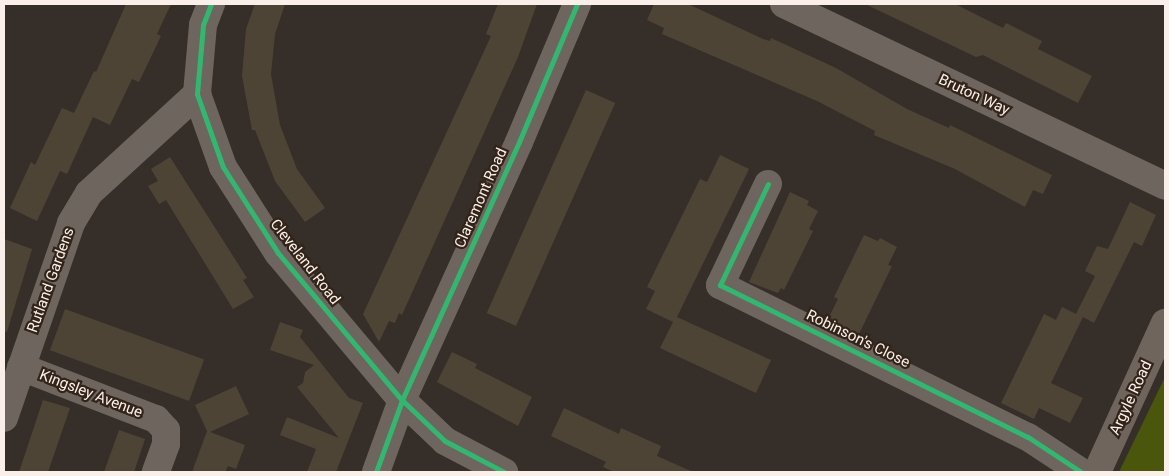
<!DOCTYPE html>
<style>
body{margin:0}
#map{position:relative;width:1169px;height:476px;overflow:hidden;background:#362f29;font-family:Roboto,sans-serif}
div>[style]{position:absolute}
.green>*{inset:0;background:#4a560c}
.building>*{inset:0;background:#4d4436;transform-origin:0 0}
.minor>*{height:28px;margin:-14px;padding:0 14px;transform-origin:14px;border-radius:14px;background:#6d655e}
.major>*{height:28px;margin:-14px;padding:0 14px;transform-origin:14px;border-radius:14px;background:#6f655c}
.cycleway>*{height:5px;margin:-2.5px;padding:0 2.5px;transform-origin:2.5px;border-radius:2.5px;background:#33b770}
span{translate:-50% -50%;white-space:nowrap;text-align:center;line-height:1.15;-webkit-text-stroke:4.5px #322419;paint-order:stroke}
.street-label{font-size:15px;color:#faf0e9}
.frame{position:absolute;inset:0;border:5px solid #faf0e9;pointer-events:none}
</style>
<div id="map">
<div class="green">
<i style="clip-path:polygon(1165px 377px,1165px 472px,1119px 472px)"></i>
</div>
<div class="building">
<i style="clip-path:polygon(126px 4px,171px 4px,157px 34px,161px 36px,139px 82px,132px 79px,110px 125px,93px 117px,67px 174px,60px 171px,37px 221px,10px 208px,31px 162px,35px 165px,62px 108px,74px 113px,94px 71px,96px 72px)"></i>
<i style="clip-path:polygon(255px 4px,285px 4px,275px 34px,271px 74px,280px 125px,297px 169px,325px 208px,305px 222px,275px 181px,255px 130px,252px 130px,242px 76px,246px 29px)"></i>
<i style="clip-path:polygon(498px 4px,537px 4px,518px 57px,402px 315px,399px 313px,395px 323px,389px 321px,379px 342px,363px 314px,491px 36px,486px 34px)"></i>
<i style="clip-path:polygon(654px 4px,688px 4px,763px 39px,770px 41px,771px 38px,836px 68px,907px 109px,949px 128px,950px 125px,1052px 175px,1043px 194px,1033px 190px,1025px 207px,955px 169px,874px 135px,875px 131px,817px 101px,662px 34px,664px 28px,647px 20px)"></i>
<i style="clip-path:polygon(865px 4px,955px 4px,1003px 28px,1006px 23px,1042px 41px,1038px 49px,1092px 76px,1078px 103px,983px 55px,976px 57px)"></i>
<i style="left:586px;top:90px;width:32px;height:244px;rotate:24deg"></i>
<i style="clip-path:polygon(720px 155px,749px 169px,677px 317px,771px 360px,756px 393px,660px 348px,673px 322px,646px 309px,655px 291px,647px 287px,700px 179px,707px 182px)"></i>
<i style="clip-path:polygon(170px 157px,247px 278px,243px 280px,254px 297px,233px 309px,166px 200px,159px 204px,148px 186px,158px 181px,151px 169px)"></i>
<i style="clip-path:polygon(790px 192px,809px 201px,807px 205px,818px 211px,809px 229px,813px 231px,784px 290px,781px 288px,778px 293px,749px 282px)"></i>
<i style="clip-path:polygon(1130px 202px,1156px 215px,1142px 246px,1134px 242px,1094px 323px,1083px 317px,1051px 383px,1083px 398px,1070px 423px,1039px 408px,1034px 419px,1001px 403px,1044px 314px,1056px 320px,1062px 307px,1076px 314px,1095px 276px,1085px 271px,1097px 246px,1108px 249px)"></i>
<i style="clip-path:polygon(864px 235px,878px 241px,880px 238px,897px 247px,888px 265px,892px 266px,858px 336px,829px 317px,838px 299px,834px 297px)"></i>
<i style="clip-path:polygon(4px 239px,32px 249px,7px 332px,4px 331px)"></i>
<i style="left:65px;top:309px;width:148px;height:44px;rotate:20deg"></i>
<i style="clip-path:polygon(280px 322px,303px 330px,300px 337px,349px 398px,363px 403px,336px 472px,307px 472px,316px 449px,280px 435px,287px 417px,339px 438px,297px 387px,303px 383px,305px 372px,314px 365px,270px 350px)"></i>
<i style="clip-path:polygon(452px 352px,477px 364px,475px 368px,532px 397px,518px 426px,437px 382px)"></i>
<i style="clip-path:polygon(236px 386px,249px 414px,210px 432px,245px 445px,236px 469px,228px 466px,225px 472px,192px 472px,207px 431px,195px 405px)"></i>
<i style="clip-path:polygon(43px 400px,70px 408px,48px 472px,19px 472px)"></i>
<i style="clip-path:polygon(564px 408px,619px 434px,621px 428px,661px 446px,657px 456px,693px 472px,614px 472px,603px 467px,606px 462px,551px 436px)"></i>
<i style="clip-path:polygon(119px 430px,145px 439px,134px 472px,104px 472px)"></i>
</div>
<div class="minor">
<i style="left:211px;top:4px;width:22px;rotate:111deg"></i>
<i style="left:203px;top:25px;width:69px;rotate:95deg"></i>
<i style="left:197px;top:94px;width:77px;rotate:70.4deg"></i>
<i style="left:223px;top:167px;width:102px;rotate:57.4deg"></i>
<i style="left:278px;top:253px;width:192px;rotate:49.9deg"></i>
<i style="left:402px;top:400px;width:59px;rotate:43.6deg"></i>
<i style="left:445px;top:441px;width:67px;rotate:27.7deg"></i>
<i style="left:784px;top:4px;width:422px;rotate:25.5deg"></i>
<i style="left:768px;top:184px;width:112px;rotate:115.4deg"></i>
<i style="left:720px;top:285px;width:343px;rotate:26.3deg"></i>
<i style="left:1028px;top:437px;width:64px;rotate:33.4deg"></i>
<i style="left:21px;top:367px;width:145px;rotate:21.1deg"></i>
<i style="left:156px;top:419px;width:15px;rotate:48deg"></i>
<i style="left:166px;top:430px;width:14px;rotate:90deg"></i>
<i style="left:166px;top:444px;width:30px;rotate:110deg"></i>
<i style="left:4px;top:418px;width:206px;rotate:-71deg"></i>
<i style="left:71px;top:223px;width:35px;rotate:-59deg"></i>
<i style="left:89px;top:193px;width:147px;rotate:-42.5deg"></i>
<i style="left:376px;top:472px;width:77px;rotate:-70.1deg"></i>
<i style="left:402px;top:400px;width:283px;rotate:-65.6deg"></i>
<i style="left:519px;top:142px;width:150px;rotate:-67.2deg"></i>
</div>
<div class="major">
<i style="left:1097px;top:472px;width:164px;rotate:-65.5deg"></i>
</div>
<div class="cycleway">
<i style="left:211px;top:4px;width:22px;rotate:111deg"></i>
<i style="left:203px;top:25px;width:69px;rotate:95deg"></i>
<i style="left:197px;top:94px;width:77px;rotate:70.4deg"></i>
<i style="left:223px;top:167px;width:102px;rotate:57.4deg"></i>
<i style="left:278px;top:253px;width:192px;rotate:49.9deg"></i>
<i style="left:402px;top:400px;width:59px;rotate:43.6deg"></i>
<i style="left:445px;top:441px;width:67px;rotate:27.7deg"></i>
<i style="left:768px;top:184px;width:112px;rotate:115.4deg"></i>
<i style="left:720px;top:285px;width:343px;rotate:26.3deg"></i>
<i style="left:1028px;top:437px;width:64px;rotate:33.4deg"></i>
<i style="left:376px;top:472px;width:77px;rotate:-70.1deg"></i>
<i style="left:402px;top:400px;width:283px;rotate:-65.6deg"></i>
<i style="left:519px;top:142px;width:150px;rotate:-67.2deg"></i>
</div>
<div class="street-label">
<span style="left:974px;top:95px;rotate:25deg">Bruton Way</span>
<span style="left:481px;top:198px;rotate:-66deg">Claremont Road</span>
<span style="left:305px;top:262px;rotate:52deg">Cleveland Road</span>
<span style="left:51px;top:280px;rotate:-70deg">Rutland Gardens</span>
<span style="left:858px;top:339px;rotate:26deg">Robinson's Close</span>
<span style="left:91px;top:394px;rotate:21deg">Kingsley Avenue</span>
<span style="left:1131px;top:398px;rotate:-65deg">Argyle Road</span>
</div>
<div class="frame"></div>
</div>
